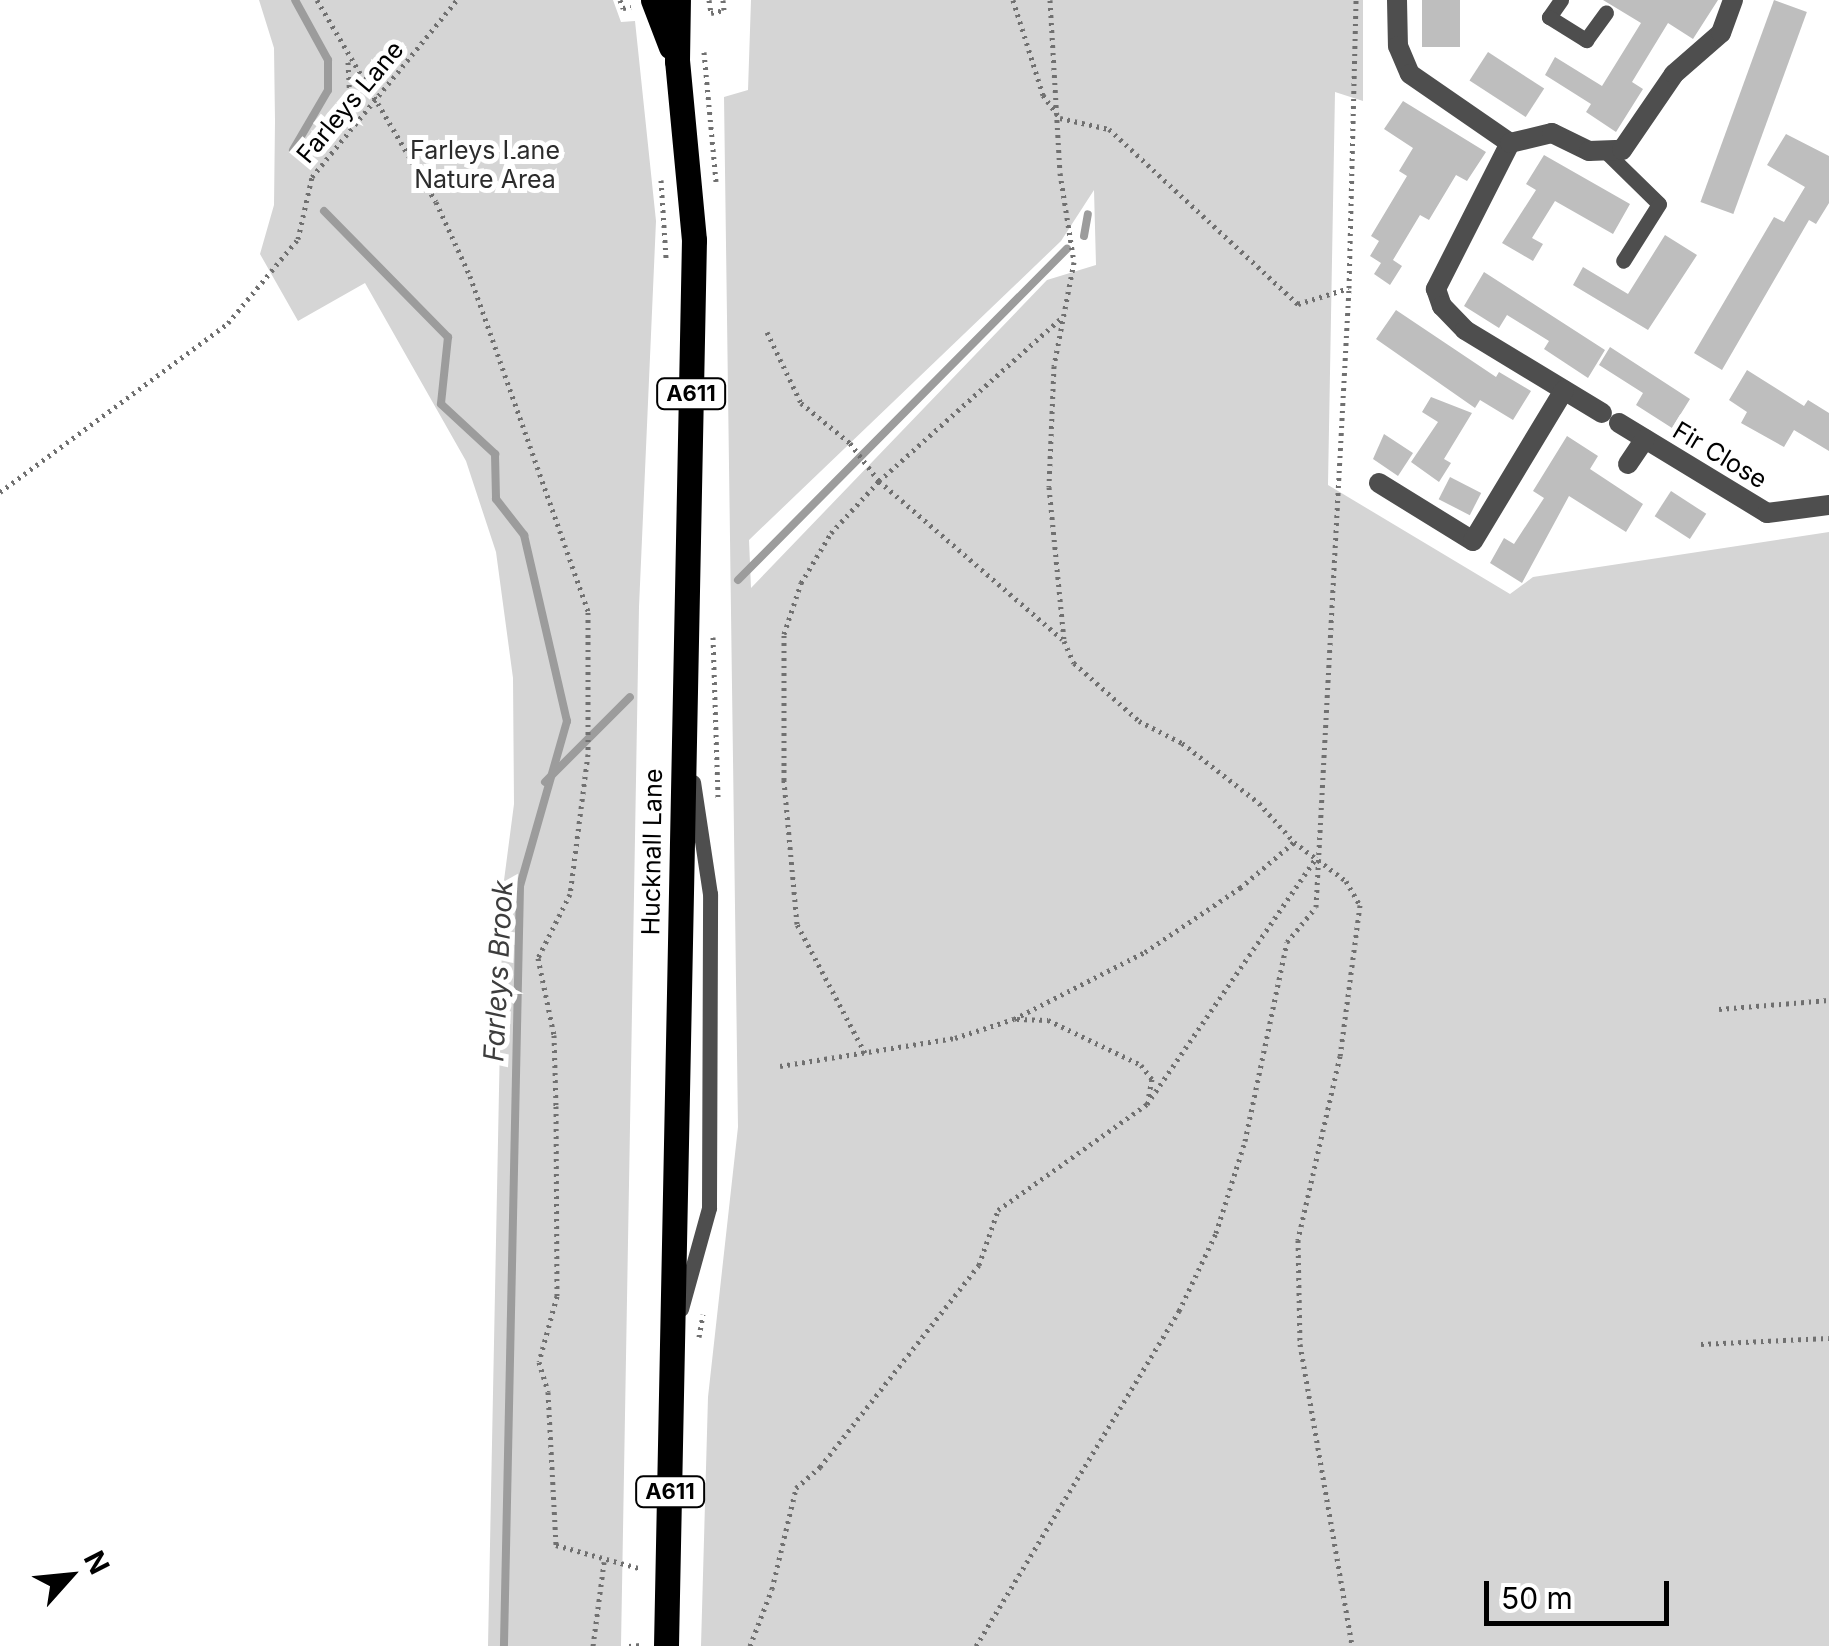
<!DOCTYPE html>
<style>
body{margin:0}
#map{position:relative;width:1829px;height:1646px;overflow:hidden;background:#fff;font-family:Inter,sans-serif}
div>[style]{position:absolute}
.green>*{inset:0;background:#d5d5d5}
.stream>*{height:8px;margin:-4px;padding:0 4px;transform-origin:4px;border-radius:4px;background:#9c9c9c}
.building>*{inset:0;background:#bebebe;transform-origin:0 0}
.path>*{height:5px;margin-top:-2.5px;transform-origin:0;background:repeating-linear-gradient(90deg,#707070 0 2.5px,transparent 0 7.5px)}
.service>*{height:15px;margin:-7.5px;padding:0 7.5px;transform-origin:7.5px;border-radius:7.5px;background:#4e4e4e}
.minor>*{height:20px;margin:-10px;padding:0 10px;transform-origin:10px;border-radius:10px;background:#4e4e4e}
.primary>*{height:25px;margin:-12.5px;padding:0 12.5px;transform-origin:12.5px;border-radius:12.5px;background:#000}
span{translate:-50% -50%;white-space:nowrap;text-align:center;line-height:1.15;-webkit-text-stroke:10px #fff;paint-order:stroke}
.shield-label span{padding:2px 8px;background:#fff;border:2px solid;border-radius:8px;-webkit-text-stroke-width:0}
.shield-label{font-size:22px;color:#000;font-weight:700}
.street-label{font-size:25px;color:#000}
.park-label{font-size:25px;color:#2c2c2c}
.water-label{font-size:28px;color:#3d3d3d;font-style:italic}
.north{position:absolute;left:20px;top:1526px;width:100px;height:100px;-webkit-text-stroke:8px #fff;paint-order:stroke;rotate:63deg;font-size:28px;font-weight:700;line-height:40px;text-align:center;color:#000}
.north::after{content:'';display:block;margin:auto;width:35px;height:45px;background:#000;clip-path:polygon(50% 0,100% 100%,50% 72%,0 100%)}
.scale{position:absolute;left:1484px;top:1581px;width:185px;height:45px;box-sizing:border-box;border:5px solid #000;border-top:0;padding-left:12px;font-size:30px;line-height:35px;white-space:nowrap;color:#000;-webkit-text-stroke:8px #fff;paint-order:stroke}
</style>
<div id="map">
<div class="green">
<i style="clip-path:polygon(259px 0,613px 0,621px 22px,635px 21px,656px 221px,639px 607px,621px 1646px,488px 1646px,503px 888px,514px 804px,513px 678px,496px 552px,466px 461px,365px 283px,298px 321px,260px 254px,274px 205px,275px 121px,274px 48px)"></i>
<i style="clip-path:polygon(evenodd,751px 0,1363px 0,1363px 101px,1335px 92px,1328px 485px,1510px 594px,1533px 577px,1829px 532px,1829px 1646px,701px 1646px,708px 1397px,738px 1127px,724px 97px,748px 90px,751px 0,1094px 190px,1096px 265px,1047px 280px,751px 588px,749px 540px,1061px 241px,1094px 190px)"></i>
</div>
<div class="stream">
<i style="left:293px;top:150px;width:69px;rotate:-59.7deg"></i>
<i style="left:328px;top:90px;width:30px;rotate:-90deg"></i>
<i style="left:328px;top:60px;width:68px;rotate:-118.8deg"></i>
<i style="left:324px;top:211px;width:177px;rotate:45.5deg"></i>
<i style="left:448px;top:337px;width:67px;rotate:96deg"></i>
<i style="left:441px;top:404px;width:74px;rotate:42.8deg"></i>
<i style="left:495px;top:454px;width:45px;rotate:88.7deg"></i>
<i style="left:496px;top:499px;width:46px;rotate:52.1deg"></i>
<i style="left:524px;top:535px;width:191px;rotate:77deg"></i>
<i style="left:567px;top:721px;width:172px;rotate:105.9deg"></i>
<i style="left:520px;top:886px;width:760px;rotate:91.21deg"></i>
<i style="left:1084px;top:236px;width:22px;rotate:-80deg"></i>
<i style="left:738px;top:580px;width:467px;rotate:-45.2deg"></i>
<i style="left:545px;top:782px;width:120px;rotate:-45deg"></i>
</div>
<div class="building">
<i style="left:1422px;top:0;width:38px;height:47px"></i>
<i style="clip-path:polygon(1603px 0,1718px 0,1693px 39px,1668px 23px,1632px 82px,1643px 89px,1616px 132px,1586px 112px,1591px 104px,1545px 75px,1555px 57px,1602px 86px,1641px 23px)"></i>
<i style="left:1774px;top:0;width:35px;height:215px;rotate:20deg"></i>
<i style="left:1488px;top:52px;width:67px;height:34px;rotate:33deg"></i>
<i style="clip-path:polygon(1403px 101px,1486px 152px,1467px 181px,1456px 175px,1429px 220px,1420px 215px,1393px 260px,1402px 266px,1390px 285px,1374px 274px,1381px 263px,1370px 256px,1379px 241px,1371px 236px,1407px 176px,1399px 171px,1413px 148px,1384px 129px)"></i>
<i style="clip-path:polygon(1786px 134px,1829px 156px,1829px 203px,1816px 224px,1809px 220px,1722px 370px,1694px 353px,1774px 217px,1784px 222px,1805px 187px,1767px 165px)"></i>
<i style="clip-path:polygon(1544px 155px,1630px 204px,1613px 234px,1555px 201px,1532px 238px,1543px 244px,1533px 261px,1502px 243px,1536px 190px,1526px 184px)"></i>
<i style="clip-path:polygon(1665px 235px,1697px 255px,1648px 330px,1573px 285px,1583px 267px,1628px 294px)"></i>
<i style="clip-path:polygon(1484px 272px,1605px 350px,1588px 378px,1544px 349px,1549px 341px,1507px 315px,1499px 328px,1464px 306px)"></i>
<i style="clip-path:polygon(1396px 310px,1496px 377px,1499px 372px,1531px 391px,1513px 420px,1480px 400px,1475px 408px,1376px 339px)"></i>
<i style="clip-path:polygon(1610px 347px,1690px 399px,1672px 428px,1636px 405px,1643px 393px,1599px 365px)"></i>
<i style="clip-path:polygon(1747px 370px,1804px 406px,1808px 400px,1829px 413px,1829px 451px,1794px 430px,1784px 447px,1741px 423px,1747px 412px,1729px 400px)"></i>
<i style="clip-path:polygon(1431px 397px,1472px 413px,1444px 459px,1451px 463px,1439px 482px,1411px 462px,1438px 422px,1422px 412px)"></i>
<i style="clip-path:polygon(1384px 434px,1413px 453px,1398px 476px,1373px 459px)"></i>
<i style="clip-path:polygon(1567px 436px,1598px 456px,1590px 469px,1643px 504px,1626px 532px,1569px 496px,1522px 583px,1490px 563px,1504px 538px,1514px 544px,1544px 498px,1533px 491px)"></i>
<i style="left:1450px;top:477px;width:35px;height:25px;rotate:27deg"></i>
<i style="left:1671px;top:491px;width:42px;height:30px;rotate:33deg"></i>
</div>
<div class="path">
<i style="left:317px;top:0;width:234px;rotate:59.5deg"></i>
<i style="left:436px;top:202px;width:81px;rotate:65.3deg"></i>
<i style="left:470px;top:276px;width:356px;rotate:70.6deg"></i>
<i style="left:588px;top:612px;width:142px;rotate:90deg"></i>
<i style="left:588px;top:754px;width:141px;rotate:97.3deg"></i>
<i style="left:570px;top:894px;width:72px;rotate:116.6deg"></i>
<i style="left:538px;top:958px;width:79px;rotate:78.3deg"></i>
<i style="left:554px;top:1035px;width:71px;rotate:88.4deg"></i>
<i style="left:556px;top:1106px;width:190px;rotate:89.7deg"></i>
<i style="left:557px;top:1296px;width:68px;rotate:105.3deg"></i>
<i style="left:539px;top:1362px;width:31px;rotate:73deg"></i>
<i style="left:548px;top:1392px;width:153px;rotate:87deg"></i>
<i style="left:556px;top:1545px;width:89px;rotate:15.6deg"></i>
<i style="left:620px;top:0;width:9px;rotate:69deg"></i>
<i style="left:623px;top:8px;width:8px;rotate:-7deg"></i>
<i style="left:709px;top:0;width:13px;rotate:81deg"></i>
<i style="left:711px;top:13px;width:13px;rotate:-13deg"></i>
<i style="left:724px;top:10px;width:10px;rotate:-96deg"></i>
<i style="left:1013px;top:0;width:100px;rotate:72.5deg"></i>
<i style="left:1043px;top:95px;width:29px;rotate:54deg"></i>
<i style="left:1060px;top:118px;width:50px;rotate:12.7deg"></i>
<i style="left:1109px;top:129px;width:258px;rotate:42.8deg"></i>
<i style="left:1298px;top:304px;width:53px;rotate:-17.4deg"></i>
<i style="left:1050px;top:0;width:173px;rotate:86.7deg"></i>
<i style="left:1060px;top:173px;width:90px;rotate:81.1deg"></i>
<i style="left:1074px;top:262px;width:106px;rotate:100.9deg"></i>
<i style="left:1054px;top:366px;width:121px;rotate:92.4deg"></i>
<i style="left:1049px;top:487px;width:155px;rotate:84.4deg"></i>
<i style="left:1064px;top:641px;width:24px;rotate:66deg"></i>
<i style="left:1074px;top:663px;width:87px;rotate:41.7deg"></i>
<i style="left:1139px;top:721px;width:48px;rotate:27.1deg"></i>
<i style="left:1182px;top:743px;width:98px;rotate:37.9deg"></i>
<i style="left:1259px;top:803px;width:52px;rotate:48.1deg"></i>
<i style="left:1294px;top:842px;width:65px;rotate:36.9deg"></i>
<i style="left:1346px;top:881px;width:28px;rotate:60deg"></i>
<i style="left:1360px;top:905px;width:152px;rotate:97.5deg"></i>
<i style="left:1340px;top:1056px;width:189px;rotate:102.9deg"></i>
<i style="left:1298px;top:1240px;width:104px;rotate:88.9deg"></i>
<i style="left:1300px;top:1344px;width:306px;rotate:80.2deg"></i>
<i style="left:704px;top:52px;width:130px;rotate:84.7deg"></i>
<i style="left:348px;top:62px;width:62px;rotate:87.2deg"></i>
<i style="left:661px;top:180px;width:78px;rotate:86.3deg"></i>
<i style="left:767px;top:332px;width:79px;rotate:64.4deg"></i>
<i style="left:801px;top:403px;width:63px;rotate:39.2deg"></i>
<i style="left:850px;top:443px;width:48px;rotate:52.7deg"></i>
<i style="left:879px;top:481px;width:242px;rotate:40.8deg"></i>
<i style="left:0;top:492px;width:284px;rotate:-36.5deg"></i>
<i style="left:228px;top:323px;width:109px;rotate:-50.2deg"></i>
<i style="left:298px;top:239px;width:64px;rotate:-77.3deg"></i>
<i style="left:312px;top:177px;width:229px;rotate:-50.7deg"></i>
<i style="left:713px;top:637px;width:163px;rotate:88.2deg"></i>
<i style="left:1719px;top:1009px;width:110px;rotate:-4.7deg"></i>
<i style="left:1017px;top:1019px;width:31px;rotate:2deg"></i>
<i style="left:1048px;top:1020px;width:103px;rotate:25.8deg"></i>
<i style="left:1141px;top:1065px;width:18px;rotate:52deg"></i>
<i style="left:1152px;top:1079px;width:20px;rotate:101deg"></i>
<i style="left:865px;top:1053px;width:146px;rotate:-117.8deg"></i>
<i style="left:797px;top:924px;width:145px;rotate:-95.2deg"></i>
<i style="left:784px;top:780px;width:146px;rotate:-90deg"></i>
<i style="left:784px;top:634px;width:54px;rotate:-71.6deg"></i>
<i style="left:801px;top:583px;width:58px;rotate:-59deg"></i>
<i style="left:831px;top:533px;width:71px;rotate:-47.3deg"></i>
<i style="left:879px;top:481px;width:243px;rotate:-41.8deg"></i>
<i style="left:780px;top:1066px;width:177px;rotate:-9.1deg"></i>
<i style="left:955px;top:1038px;width:62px;rotate:-17.9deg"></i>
<i style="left:1014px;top:1019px;width:147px;rotate:-27.1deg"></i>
<i style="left:1145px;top:952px;width:115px;rotate:-34deg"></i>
<i style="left:1240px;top:888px;width:71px;rotate:-40.4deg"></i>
<i style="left:699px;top:1337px;width:23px;rotate:-80deg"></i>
<i style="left:1701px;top:1344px;width:128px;rotate:-2.7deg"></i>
<i style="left:593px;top:1646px;width:85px;rotate:-82.5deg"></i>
<i style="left:629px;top:1646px;width:12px;rotate:-5deg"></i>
<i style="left:750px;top:1646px;width:61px;rotate:-68.9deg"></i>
<i style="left:772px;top:1589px;width:104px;rotate:-76.6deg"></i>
<i style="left:796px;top:1488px;width:32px;rotate:-41deg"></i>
<i style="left:820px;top:1467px;width:257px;rotate:-51.8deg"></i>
<i style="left:979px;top:1265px;width:58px;rotate:-70.9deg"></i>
<i style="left:998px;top:1210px;width:183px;rotate:-35.4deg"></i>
<i style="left:1147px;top:1104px;width:300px;rotate:-55.5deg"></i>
<i style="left:976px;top:1646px;width:392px;rotate:-58.8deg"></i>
<i style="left:1179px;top:1311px;width:86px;rotate:-64.6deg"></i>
<i style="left:1216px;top:1233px;width:96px;rotate:-72.5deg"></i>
<i style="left:1245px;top:1141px;width:203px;rotate:-78.1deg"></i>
<i style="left:1287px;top:942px;width:45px;rotate:-50.4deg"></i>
<i style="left:1316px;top:907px;width:620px;rotate:-86.95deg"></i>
<i style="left:1349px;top:288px;width:288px;rotate:-88.6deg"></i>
</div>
<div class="service">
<i style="left:1561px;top:0;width:21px;rotate:125deg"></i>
<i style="left:1549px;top:17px;width:44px;rotate:31.9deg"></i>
<i style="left:1586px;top:40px;width:34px;rotate:-54deg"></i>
<i style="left:1608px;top:154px;width:71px;rotate:44.4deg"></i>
<i style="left:1659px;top:204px;width:67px;rotate:122.3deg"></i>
<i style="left:681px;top:1309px;width:105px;rotate:-74.5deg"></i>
<i style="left:709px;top:1208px;width:314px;rotate:-89.8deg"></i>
<i style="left:710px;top:894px;width:113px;rotate:-98.6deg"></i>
</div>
<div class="minor">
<i style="left:1397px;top:0;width:46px;rotate:88.8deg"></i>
<i style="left:1398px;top:46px;width:30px;rotate:67deg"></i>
<i style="left:1410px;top:74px;width:121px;rotate:34.6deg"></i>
<i style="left:1510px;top:143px;width:164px;rotate:116.9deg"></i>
<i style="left:1436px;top:289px;width:18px;rotate:71deg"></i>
<i style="left:1442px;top:306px;width:33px;rotate:46deg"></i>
<i style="left:1465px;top:330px;width:160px;rotate:31.2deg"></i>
<i style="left:1510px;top:143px;width:43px;rotate:-13.4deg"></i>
<i style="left:1552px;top:133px;width:41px;rotate:25.9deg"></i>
<i style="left:1589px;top:151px;width:33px;rotate:-2deg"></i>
<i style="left:1622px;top:150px;width:92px;rotate:-55.6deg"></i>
<i style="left:1674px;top:74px;width:62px;rotate:-41.1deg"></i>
<i style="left:1721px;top:33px;width:35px;rotate:-70deg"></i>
<i style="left:1619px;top:423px;width:173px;rotate:31.3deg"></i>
<i style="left:1767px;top:513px;width:63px;rotate:-7.4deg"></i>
<i style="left:1628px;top:464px;width:30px;rotate:-56deg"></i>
<i style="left:1379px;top:483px;width:110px;rotate:31.7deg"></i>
<i style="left:1473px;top:541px;width:176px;rotate:-58.9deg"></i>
</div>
<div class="primary">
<i style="left:653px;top:0;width:50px;rotate:69deg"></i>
<i style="left:666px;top:1646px;width:1406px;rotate:-88.86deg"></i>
<i style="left:694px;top:240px;width:180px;rotate:-95.4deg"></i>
<i style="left:677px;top:61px;width:61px;rotate:-89.1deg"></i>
</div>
<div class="shield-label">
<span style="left:691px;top:394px">A611</span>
<span style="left:670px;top:1492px">A611</span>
</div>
<div class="street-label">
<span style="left:350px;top:102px;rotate:-50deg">Farleys Lane</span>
<span style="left:1720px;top:455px;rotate:31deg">Fir Close</span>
<span style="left:652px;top:852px;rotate:-89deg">Hucknall Lane</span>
</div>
<div class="park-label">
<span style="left:485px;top:165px">Farleys Lane<br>Nature Area</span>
</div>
<div class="water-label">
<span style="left:498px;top:971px;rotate:-87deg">Farleys Brook</span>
</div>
<div class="north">N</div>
<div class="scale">50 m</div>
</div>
